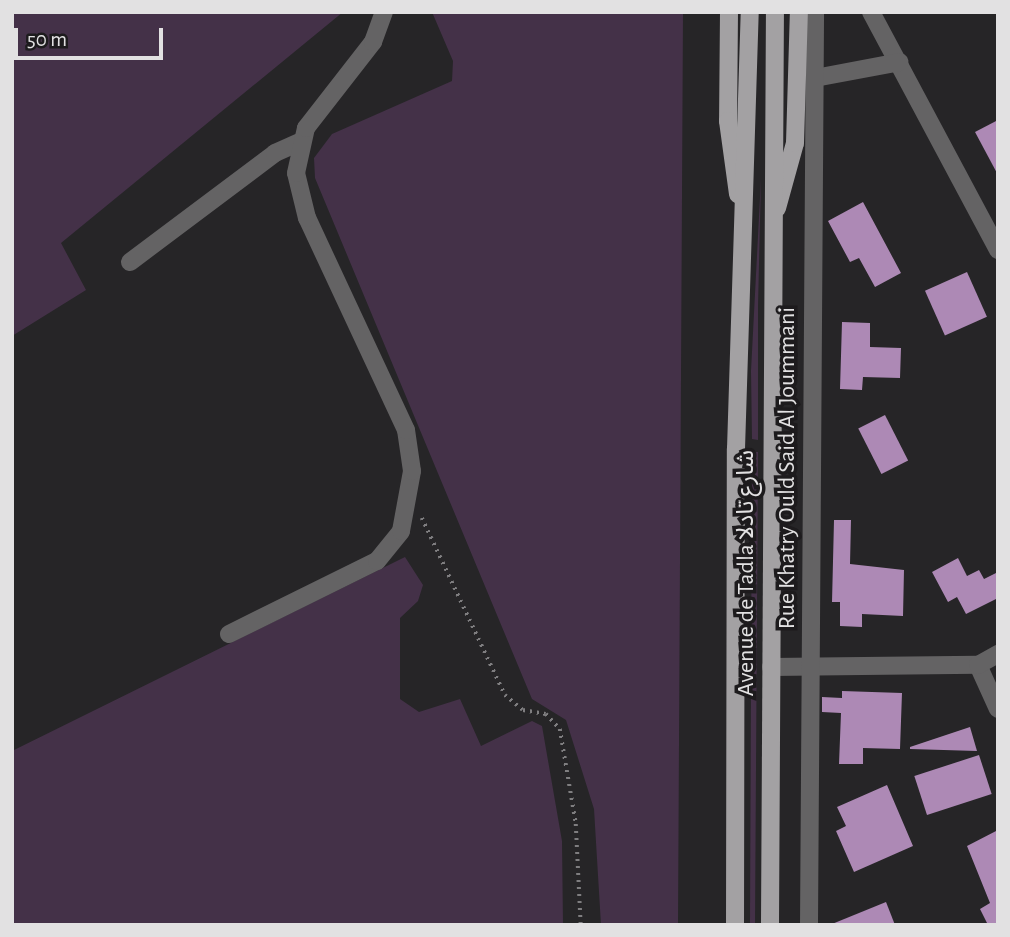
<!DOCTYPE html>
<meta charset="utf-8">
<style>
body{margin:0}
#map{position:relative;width:1010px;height:937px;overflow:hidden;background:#262527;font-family:"Alegreya Sans","Noto Sans Arabic",sans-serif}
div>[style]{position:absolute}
.green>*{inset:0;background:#443148}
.building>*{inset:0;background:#ad89b5;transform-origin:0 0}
.path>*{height:3.5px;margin-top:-1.75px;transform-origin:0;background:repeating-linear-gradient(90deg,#7f7e80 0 2px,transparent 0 7px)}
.minor>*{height:18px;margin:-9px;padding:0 9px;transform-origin:9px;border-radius:9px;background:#646364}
.major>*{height:18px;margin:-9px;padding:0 9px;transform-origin:9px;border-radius:9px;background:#a3a1a3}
span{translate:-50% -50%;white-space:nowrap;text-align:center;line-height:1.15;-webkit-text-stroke:7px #1d1b1d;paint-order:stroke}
.street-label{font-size:24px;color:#e2e1e2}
.frame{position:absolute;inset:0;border:14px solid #e2e1e2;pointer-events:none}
.scale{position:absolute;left:14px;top:28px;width:149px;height:32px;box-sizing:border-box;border:4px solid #e2e1e2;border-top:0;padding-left:9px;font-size:21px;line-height:24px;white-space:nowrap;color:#e2e1e2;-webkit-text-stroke:5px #1d1b1d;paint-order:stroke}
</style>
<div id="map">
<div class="green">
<i style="clip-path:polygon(12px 12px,343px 12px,61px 243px,86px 290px,12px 336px)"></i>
<i style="clip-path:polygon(432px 12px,683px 12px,678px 925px,601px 925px,594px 809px,566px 720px,532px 699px,315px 178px,314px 158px,332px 134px,452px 81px,453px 61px)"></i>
<i style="clip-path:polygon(761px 178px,758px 307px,758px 440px,752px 439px,751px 371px)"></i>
<i style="clip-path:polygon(752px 452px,758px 452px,755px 925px,750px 925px)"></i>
<i style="clip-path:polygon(405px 557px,423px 585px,418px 601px,400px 618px,400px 699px,419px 712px,460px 699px,481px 746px,532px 721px,542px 726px,562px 841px,563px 925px,12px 925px,12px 751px)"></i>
</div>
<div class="building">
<i style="clip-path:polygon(998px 120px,998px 175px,975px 132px)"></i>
<i style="clip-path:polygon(863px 202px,901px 273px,875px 287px,859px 258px,850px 262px,828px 221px)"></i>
<i style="left:967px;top:272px;width:49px;height:46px;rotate:66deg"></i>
<i style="clip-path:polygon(842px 322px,870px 323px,870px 347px,901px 348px,900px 378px,863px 377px,862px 390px,840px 389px)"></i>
<i style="left:885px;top:415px;width:51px;height:30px;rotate:63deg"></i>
<i style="clip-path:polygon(834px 520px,851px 520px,850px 564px,904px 570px,903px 616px,862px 614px,862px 627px,840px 626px,840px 602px,832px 602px)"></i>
<i style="clip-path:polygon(958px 558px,967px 576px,979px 570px,984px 579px,998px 572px,998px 598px,966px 614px,957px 597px,948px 602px,932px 572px)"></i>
<i style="clip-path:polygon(842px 691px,902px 693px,900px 749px,863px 748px,863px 764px,839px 764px,841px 713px,822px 712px,822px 697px,842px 698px)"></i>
<i style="clip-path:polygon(970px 727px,977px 751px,910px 749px,910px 747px)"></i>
<i style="left:979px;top:755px;width:41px;height:68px;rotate:72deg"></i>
<i style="clip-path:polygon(887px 785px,913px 846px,854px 872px,836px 831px,846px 826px,837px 807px)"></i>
<i style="clip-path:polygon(998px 830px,998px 925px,988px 925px,980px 909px,990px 903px,967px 846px)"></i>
<i style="clip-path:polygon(886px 902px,895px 925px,832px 925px,832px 924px)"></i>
</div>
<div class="path">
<i style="left:422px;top:518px;width:195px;rotate:64.9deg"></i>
<i style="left:505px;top:695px;width:23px;rotate:40deg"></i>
<i style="left:523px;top:710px;width:23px;rotate:10deg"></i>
<i style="left:546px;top:714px;width:21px;rotate:47deg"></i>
<i style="left:560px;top:729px;width:96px;rotate:80.4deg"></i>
<i style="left:576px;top:824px;width:101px;rotate:87.2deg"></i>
</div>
<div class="minor">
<i style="left:871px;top:12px;width:270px;rotate:61.9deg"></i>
<i style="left:815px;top:78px;width:86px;rotate:-10.7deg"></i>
<i style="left:130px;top:262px;width:181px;rotate:-36.9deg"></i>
<i style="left:275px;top:153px;width:27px;rotate:-24deg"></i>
<i style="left:229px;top:634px;width:165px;rotate:-26.3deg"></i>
<i style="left:377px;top:561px;width:38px;rotate:-51deg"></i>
<i style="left:401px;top:531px;width:61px;rotate:-79.6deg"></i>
<i style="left:412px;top:471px;width:41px;rotate:-98.3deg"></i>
<i style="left:406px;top:430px;width:234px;rotate:-115deg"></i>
<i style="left:307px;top:218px;width:46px;rotate:-103.7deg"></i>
<i style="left:296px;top:173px;width:46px;rotate:-77.5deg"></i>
<i style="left:306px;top:128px;width:109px;rotate:-52.1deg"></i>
<i style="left:373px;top:42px;width:32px;rotate:-70deg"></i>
<i style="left:978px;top:665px;width:48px;rotate:65.6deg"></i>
<i style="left:771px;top:667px;width:207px;rotate:-0.6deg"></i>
<i style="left:978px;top:665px;width:23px;rotate:-29deg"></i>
<i style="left:809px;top:925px;width:913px;rotate:-89.62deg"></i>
</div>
<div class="major">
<i style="left:729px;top:12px;width:109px;rotate:90.5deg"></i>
<i style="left:728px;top:121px;width:74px;rotate:82.2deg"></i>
<i style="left:777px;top:208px;width:67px;rotate:-74.5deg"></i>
<i style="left:795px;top:143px;width:131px;rotate:-88.3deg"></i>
<i style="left:735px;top:925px;width:476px;rotate:-89.9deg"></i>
<i style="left:736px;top:449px;width:437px;rotate:-88.2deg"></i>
<i style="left:770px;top:925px;width:913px;rotate:-89.69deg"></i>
</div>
<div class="street-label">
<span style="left:788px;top:468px;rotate:-90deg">Rue Khatry Ould Said Al Joummani</span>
<span style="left:747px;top:573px;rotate:-90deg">Avenue de Tadla شارع تادلا</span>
</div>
<div class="frame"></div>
<div class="scale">50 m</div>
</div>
